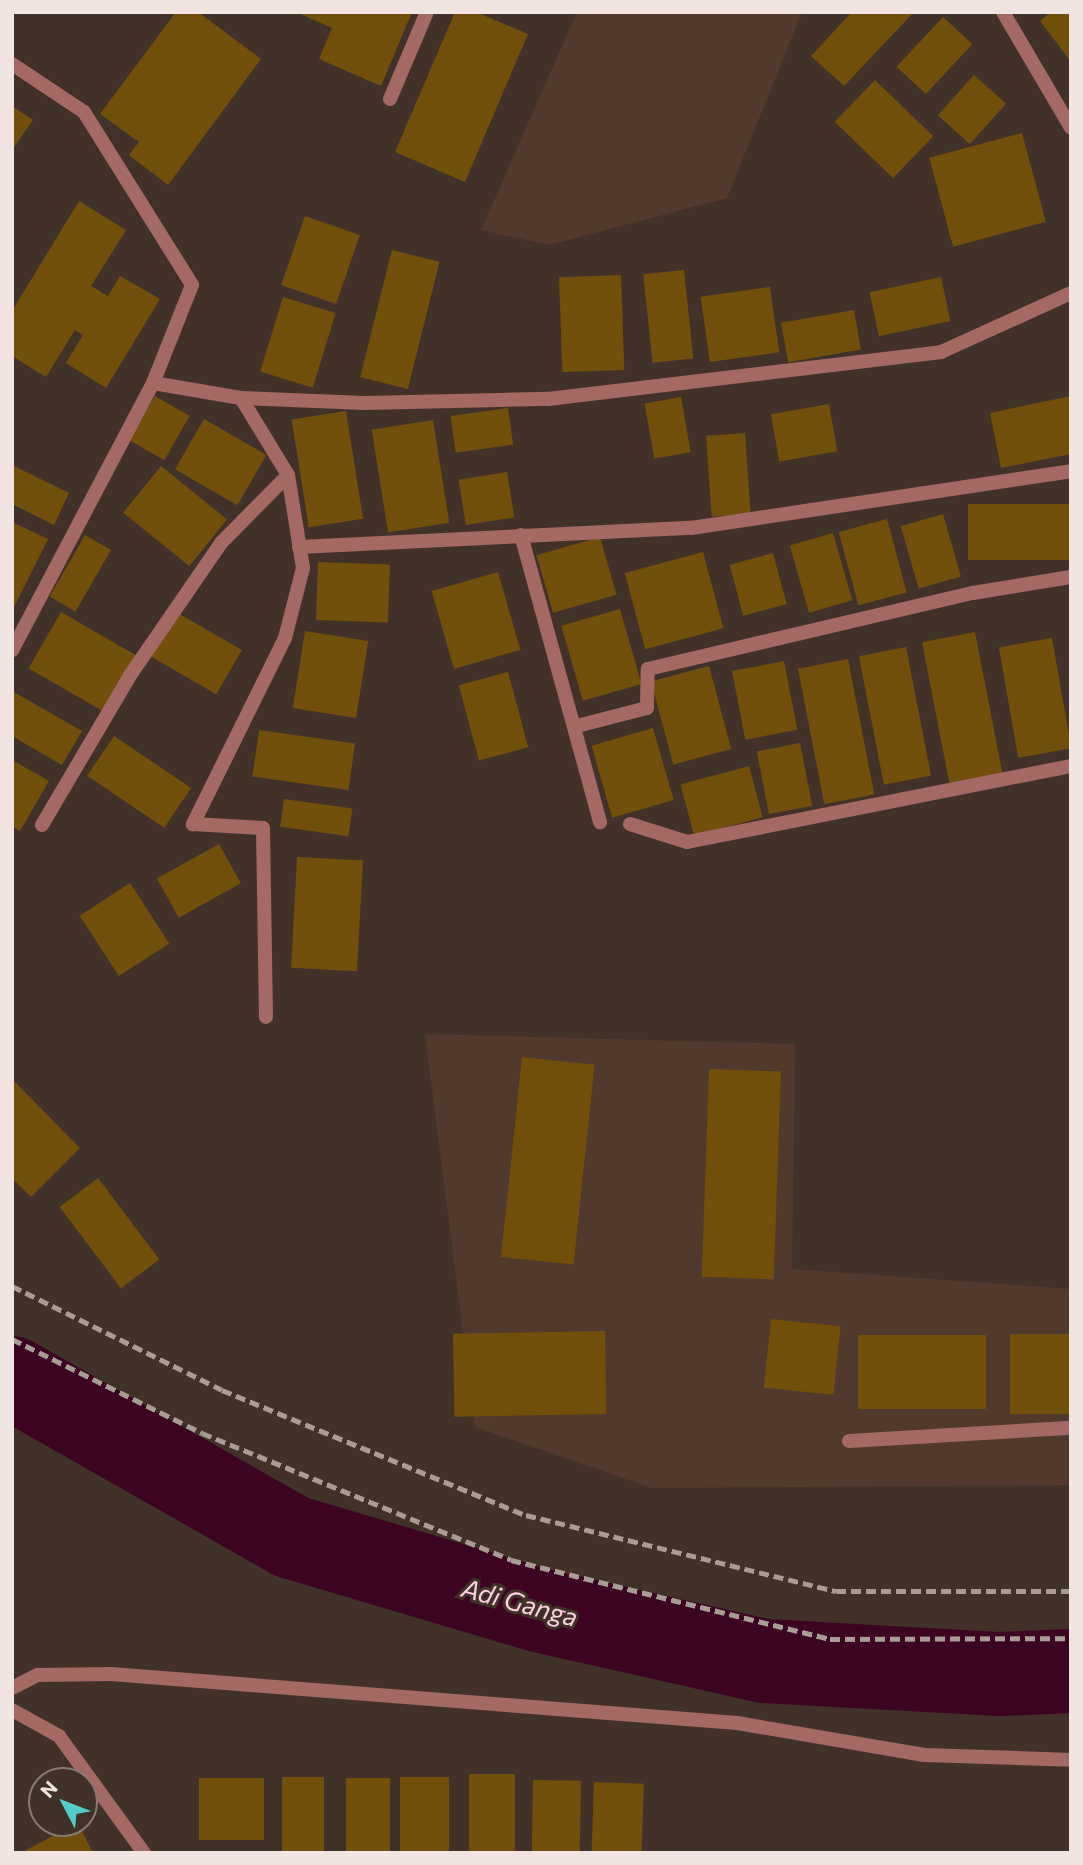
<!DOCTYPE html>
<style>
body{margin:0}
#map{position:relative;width:1083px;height:1865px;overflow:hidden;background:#413229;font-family:Commissioner,sans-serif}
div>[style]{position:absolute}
.built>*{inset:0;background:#4f3a2d}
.river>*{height:84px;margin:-42px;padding:0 42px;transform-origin:42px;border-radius:42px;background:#3c0421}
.building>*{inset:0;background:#70500b;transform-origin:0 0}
.service>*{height:14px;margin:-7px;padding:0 7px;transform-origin:7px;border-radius:7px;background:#a46865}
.minor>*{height:14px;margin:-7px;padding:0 7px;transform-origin:7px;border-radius:7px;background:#a46865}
.tertiary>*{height:14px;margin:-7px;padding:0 7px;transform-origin:7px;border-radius:7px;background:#a46865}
.rail>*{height:5px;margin-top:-2.5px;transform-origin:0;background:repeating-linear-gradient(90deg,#a99c95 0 10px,transparent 0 15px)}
span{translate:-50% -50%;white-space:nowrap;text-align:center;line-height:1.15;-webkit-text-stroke:6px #413229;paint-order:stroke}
.water-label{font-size:26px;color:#ffd0e1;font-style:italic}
.frame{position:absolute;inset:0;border:14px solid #f0e5e0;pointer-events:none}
.north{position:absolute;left:28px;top:1767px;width:70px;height:70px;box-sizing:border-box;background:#413229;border:2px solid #877a72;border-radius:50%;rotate:312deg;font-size:19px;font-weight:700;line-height:28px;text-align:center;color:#f0e5e0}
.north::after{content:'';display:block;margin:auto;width:24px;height:32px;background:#53cdca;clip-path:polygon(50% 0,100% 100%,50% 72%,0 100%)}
</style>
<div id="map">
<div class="built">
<i style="clip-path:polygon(577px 12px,802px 12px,727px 198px,549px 245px,481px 230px)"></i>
<i style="clip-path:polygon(425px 1034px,795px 1044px,792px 1269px,1071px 1289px,1071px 1485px,652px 1488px,475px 1427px)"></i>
</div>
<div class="river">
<i style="left:12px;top:1378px;width:322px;rotate:29.6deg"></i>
<i style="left:292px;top:1537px;width:257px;rotate:16.5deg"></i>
<i style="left:538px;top:1610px;width:233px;rotate:12.7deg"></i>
<i style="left:765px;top:1661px;width:236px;rotate:3.2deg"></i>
<i style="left:1001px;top:1674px;width:70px;rotate:-2.5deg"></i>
</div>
<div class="building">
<i style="clip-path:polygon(176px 12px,198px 12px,261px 59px,168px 185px,129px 155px,139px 142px,100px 114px)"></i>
<i style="clip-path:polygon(296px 12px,412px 12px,381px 86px,319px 59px,332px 28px)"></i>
<i style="clip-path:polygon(455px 12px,476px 12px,528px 34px,465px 182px,395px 152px)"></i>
<i style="clip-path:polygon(852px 12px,914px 12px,844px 86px,811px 56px)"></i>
<i style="clip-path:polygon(1051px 12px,1071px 12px,1071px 62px,1040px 21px)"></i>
<i style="left:943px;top:17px;width:40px;height:68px;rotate:43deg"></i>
<i style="left:974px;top:75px;width:43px;height:54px;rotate:42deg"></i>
<i style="left:875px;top:80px;width:81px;height:58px;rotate:44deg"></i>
<i style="clip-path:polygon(12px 106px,33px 120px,12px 150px)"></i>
<i style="left:1022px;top:133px;width:92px;height:96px;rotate:75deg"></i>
<i style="clip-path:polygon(79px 201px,126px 230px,91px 286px,108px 296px,120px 276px,160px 299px,106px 388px,66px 363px,83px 335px,75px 330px,46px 377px,12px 356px,12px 311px)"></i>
<i style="left:305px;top:216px;width:58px;height:73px;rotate:19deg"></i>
<i style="left:392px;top:250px;width:49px;height:131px;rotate:14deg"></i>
<i style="left:684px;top:270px;width:89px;height:41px;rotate:84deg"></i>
<i style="left:621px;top:275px;width:95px;height:62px;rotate:88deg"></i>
<i style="left:941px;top:277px;width:45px;height:73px;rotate:78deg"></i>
<i style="left:770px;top:287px;width:66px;height:70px;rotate:82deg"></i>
<i style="left:283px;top:297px;width:55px;height:78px;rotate:17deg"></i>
<i style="left:854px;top:310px;width:40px;height:74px;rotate:80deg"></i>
<i style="left:155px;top:396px;width:40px;height:51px;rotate:30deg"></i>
<i style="clip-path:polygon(1071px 396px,1071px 454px,1001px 468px,990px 413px)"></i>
<i style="left:681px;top:397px;width:56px;height:37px;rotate:80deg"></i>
<i style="left:829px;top:404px;width:48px;height:59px;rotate:80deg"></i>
<i style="left:508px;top:408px;width:37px;height:58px;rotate:82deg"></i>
<i style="left:346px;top:411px;width:109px;height:55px;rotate:81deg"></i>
<i style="left:204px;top:419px;width:72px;height:58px;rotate:30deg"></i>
<i style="left:433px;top:420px;width:104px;height:62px;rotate:81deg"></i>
<i style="left:745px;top:433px;width:81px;height:39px;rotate:86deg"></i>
<i style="clip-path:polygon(12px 465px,69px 493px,54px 525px,12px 504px)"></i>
<i style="left:161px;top:466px;width:85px;height:60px;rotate:39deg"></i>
<i style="left:507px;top:472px;width:46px;height:49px;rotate:81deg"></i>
<i style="left:1071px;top:504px;width:56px;height:103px;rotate:90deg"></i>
<i style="left:943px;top:514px;width:65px;height:44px;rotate:74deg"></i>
<i style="left:887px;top:519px;width:76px;height:50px;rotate:75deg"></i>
<i style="clip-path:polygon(12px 522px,48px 539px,12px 611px)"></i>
<i style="left:833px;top:533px;width:70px;height:45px;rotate:74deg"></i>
<i style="left:85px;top:535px;width:30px;height:71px;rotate:30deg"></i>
<i style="left:600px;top:537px;width:60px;height:66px;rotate:74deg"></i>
<i style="left:703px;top:552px;width:79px;height:81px;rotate:75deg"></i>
<i style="left:773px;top:553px;width:53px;height:45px;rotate:75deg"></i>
<i style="left:318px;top:562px;width:72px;height:58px;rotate:2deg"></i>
<i style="left:498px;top:572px;width:81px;height:69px;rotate:74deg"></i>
<i style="left:620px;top:609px;width:78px;height:61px;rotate:74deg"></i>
<i style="left:61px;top:612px;width:88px;height:65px;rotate:30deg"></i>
<i style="left:176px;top:612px;width:76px;height:51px;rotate:30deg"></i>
<i style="left:305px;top:631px;width:64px;height:78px;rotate:9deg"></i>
<i style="left:975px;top:632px;width:145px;height:54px;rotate:79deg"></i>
<i style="left:1052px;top:638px;width:112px;height:54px;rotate:80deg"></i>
<i style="left:906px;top:647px;width:131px;height:48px;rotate:79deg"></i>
<i style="left:848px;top:659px;width:138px;height:51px;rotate:79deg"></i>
<i style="left:784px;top:661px;width:70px;height:53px;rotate:79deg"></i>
<i style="left:709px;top:666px;width:86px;height:60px;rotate:75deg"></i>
<i style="left:508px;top:672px;width:78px;height:51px;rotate:75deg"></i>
<i style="clip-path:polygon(12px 691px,82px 731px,62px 765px,12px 736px)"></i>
<i style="left:653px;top:728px;width:75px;height:64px;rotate:74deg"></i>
<i style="left:259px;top:730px;width:97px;height:47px;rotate:8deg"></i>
<i style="left:114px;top:736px;width:93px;height:48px;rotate:34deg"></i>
<i style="left:800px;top:743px;width:64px;height:44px;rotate:79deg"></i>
<i style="clip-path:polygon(12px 760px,49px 781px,20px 831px,12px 826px)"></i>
<i style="left:749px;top:766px;width:53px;height:71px;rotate:75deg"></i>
<i style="left:284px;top:799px;width:69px;height:28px;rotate:8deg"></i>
<i style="left:219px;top:844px;width:45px;height:71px;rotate:61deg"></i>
<i style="left:297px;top:857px;width:66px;height:111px;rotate:3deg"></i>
<i style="left:130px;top:883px;width:72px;height:60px;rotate:57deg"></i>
<i style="left:522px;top:1057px;width:73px;height:201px;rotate:6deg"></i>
<i style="left:709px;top:1069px;width:72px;height:208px;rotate:2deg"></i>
<i style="clip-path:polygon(12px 1079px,80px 1148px,31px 1197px,12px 1178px)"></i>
<i style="left:98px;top:1178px;width:102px;height:48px;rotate:53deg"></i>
<i style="left:771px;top:1319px;width:70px;height:69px;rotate:6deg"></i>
<i style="left:605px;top:1331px;width:83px;height:152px;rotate:89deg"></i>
<i style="left:1010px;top:1334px;width:61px;height:80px"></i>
<i style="left:986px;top:1335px;width:74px;height:128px;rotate:90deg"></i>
<i style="left:469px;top:1774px;width:46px;height:79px"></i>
<i style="left:282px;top:1777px;width:42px;height:75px"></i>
<i style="left:400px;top:1777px;width:49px;height:76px"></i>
<i style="left:199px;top:1778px;width:65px;height:62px"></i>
<i style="left:346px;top:1778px;width:44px;height:73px"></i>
<i style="left:533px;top:1780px;width:48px;height:73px;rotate:1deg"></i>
<i style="left:594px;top:1782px;width:50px;height:71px;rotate:2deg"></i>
<i style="clip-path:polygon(78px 1823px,93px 1853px,27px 1853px,26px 1850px)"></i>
</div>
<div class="service">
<i style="left:390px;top:99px;width:95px;rotate:-67deg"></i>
<i style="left:849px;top:1441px;width:222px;rotate:-3.4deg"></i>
</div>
<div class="minor">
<i style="left:12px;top:64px;width:87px;rotate:33.7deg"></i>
<i style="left:84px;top:112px;width:204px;rotate:58deg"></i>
<i style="left:192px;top:285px;width:105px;rotate:111.7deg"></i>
<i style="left:153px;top:383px;width:302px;rotate:117.8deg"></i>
<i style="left:153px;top:383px;width:89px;rotate:9.7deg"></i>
<i style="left:241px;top:398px;width:124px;rotate:2.3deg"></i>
<i style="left:365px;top:403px;width:183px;rotate:-1.3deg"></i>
<i style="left:548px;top:399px;width:396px;rotate:-6.8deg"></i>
<i style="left:941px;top:352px;width:143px;rotate:-24.4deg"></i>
<i style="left:241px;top:398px;width:90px;rotate:58.6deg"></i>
<i style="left:288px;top:475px;width:94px;rotate:80.8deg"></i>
<i style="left:303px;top:568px;width:72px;rotate:104.4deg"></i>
<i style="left:285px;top:638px;width:208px;rotate:116.3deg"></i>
<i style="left:193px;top:824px;width:70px;rotate:3.3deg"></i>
<i style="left:263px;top:828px;width:189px;rotate:89.1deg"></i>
<i style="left:521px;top:535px;width:298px;rotate:74.6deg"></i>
<i style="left:299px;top:547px;width:392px;rotate:-2.8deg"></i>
<i style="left:691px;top:528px;width:384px;rotate:-8.5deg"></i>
<i style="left:577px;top:726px;width:72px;rotate:-14.4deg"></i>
<i style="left:647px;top:708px;width:39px;rotate:-89deg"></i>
<i style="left:648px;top:669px;width:334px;rotate:-13.2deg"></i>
<i style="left:973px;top:593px;width:99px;rotate:-9.3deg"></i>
<i style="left:630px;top:824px;width:60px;rotate:17.5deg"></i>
<i style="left:687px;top:842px;width:391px;rotate:-11.2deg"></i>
<i style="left:42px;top:825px;width:175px;rotate:-59.5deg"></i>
<i style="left:131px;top:674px;width:159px;rotate:-55.5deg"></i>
<i style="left:221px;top:543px;width:95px;rotate:-45.4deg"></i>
<i style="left:12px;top:1688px;width:29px;rotate:-27deg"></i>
<i style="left:38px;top:1675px;width:73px;rotate:-0.8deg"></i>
<i style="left:111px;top:1674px;width:628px;rotate:4.48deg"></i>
<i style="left:737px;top:1723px;width:190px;rotate:9.7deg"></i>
<i style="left:924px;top:1755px;width:147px;rotate:1.9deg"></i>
</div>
<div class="tertiary">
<i style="left:1003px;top:12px;width:134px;rotate:59.6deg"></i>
<i style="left:12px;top:1710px;width:54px;rotate:29deg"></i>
<i style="left:59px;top:1736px;width:145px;rotate:54deg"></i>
</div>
<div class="rail">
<i style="left:12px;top:1286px;width:234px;rotate:26.3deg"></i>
<i style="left:222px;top:1390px;width:329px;rotate:22.4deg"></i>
<i style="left:526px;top:1515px;width:319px;rotate:13.8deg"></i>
<i style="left:836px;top:1591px;width:235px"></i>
<i style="left:12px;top:1339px;width:212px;rotate:26.3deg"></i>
<i style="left:202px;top:1433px;width:334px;rotate:22.3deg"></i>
<i style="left:511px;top:1560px;width:329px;rotate:13.9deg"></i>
<i style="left:830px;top:1639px;width:241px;rotate:-0.2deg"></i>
</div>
<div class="water-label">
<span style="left:520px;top:1602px;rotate:15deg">Adi Ganga</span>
</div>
<div class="frame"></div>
<div class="north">N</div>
</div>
